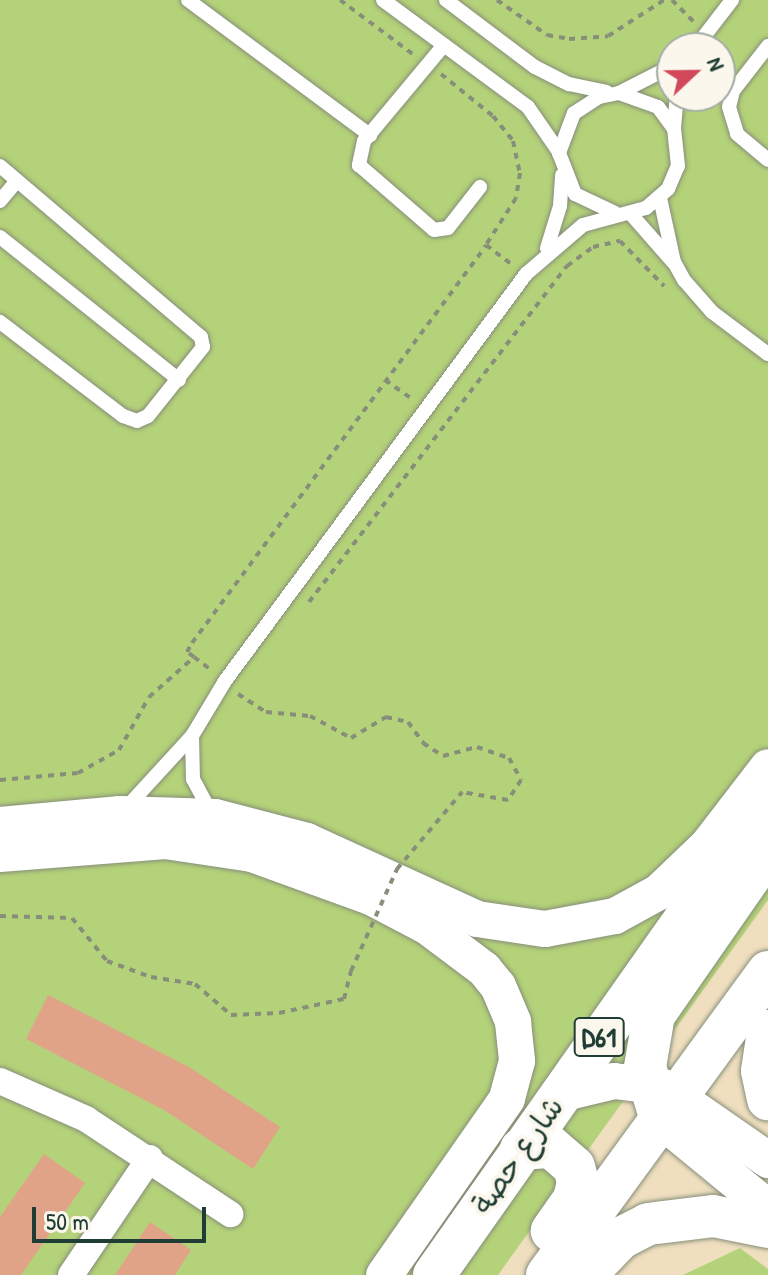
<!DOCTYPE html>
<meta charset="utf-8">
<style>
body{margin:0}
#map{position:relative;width:768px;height:1275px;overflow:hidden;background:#efdfbf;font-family:"Patrick Hand","Playpen Sans Arabic",sans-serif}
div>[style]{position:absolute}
.green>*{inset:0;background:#b4d279}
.building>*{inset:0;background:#e1a388}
.path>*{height:4px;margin-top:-2px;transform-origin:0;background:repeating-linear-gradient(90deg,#878e7a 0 6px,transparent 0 12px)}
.roads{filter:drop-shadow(0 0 2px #878e7a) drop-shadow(0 0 2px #878e7a)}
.lane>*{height:14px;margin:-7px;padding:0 7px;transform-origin:7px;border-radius:7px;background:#fff}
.street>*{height:26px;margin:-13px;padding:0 13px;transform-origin:13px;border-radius:13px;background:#fff}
.secondary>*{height:36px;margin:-18px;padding:0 18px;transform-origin:18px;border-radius:18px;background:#fff}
.primary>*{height:42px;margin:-21px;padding:0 21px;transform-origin:21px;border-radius:21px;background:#fff}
.path-bridge>*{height:4px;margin-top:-2px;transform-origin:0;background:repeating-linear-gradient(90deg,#878e7a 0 6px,transparent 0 12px)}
span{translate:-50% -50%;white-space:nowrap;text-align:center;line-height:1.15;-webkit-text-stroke:8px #fbf7ec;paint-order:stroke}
.shield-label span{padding:2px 6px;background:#fbf7ec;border:2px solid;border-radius:6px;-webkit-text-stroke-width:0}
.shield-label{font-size:28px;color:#1f3d34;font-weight:700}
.street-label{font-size:30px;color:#1f3d34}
.north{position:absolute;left:656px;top:32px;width:80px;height:80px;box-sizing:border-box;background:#fbf7ec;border:2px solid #a3ada2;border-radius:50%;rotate:68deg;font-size:22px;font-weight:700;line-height:32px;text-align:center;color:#1f3d34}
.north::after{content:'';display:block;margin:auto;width:28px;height:36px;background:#d1495b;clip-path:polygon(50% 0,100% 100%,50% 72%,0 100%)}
.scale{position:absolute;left:32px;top:1207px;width:174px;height:36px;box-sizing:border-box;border:4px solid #1f3d34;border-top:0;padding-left:10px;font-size:24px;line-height:28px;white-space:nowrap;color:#1f3d34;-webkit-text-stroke:6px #fbf7ec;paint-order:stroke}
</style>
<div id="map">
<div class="green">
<i style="clip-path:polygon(evenodd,0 0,768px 0,768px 900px,498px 1275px,0 1275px,0 0,672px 48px,720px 48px,720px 96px,672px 96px,672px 48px)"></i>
<i style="clip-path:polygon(740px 1248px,768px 1269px,768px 1275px,683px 1275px)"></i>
</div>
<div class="building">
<i style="clip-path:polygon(48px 995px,189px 1067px,280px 1127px,253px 1169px,164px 1110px,26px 1039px)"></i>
<i style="clip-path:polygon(44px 1154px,85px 1183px,21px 1275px,0 1275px,0 1217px)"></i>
<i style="clip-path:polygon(150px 1222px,191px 1250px,175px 1275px,115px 1275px)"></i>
</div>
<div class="path">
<i style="left:340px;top:0;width:92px;rotate:36.6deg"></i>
<i style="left:497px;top:0;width:61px;rotate:35deg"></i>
<i style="left:547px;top:35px;width:22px;rotate:10deg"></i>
<i style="left:569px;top:39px;width:39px;rotate:-4deg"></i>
<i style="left:608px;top:36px;width:67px;rotate:-32.7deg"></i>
<i style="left:672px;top:0;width:30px;rotate:45deg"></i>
<i style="left:441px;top:74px;width:67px;rotate:38.9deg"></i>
<i style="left:493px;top:116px;width:32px;rotate:51deg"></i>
<i style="left:513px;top:141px;width:33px;rotate:78deg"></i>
<i style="left:520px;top:173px;width:25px;rotate:99deg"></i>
<i style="left:516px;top:198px;width:56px;rotate:122.6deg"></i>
<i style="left:385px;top:380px;width:33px;rotate:35deg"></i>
<i style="left:309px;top:602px;width:424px;rotate:-52.5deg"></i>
<i style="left:567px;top:266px;width:32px;rotate:-36deg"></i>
<i style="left:593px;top:247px;width:28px;rotate:-13deg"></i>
<i style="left:620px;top:241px;width:63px;rotate:45.6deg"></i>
<i style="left:194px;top:657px;width:21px;rotate:37deg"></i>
<i style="left:238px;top:694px;width:33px;rotate:33deg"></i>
<i style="left:266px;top:712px;width:44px;rotate:5.2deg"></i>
<i style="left:310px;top:716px;width:47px;rotate:28.2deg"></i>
<i style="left:351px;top:738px;width:41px;rotate:-31deg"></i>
<i style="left:386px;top:717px;width:23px;rotate:13deg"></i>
<i style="left:408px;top:722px;width:26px;rotate:54deg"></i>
<i style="left:423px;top:743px;width:24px;rotate:33deg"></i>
<i style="left:443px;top:756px;width:35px;rotate:-15deg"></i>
<i style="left:477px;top:747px;width:34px;rotate:19deg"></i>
<i style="left:509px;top:758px;width:25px;rotate:61deg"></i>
<i style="left:521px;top:780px;width:24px;rotate:123deg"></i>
<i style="left:508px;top:800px;width:47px;rotate:-170.1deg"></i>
<i style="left:0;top:780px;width:78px;rotate:-5.1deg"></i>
<i style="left:78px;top:773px;width:47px;rotate:-29.3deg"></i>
<i style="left:119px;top:750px;width:61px;rotate:-60.5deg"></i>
<i style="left:149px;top:697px;width:60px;rotate:-41.6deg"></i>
<i style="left:194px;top:657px;width:9px;rotate:-144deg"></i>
<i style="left:187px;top:652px;width:10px;rotate:-61deg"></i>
<i style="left:192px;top:643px;width:495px;rotate:-53.5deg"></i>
<i style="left:486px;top:245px;width:31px;rotate:37deg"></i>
<i style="left:0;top:916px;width:72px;rotate:1.6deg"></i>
<i style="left:72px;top:918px;width:55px;rotate:50.9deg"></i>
<i style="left:107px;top:961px;width:47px;rotate:20deg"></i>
<i style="left:151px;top:977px;width:45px;rotate:9deg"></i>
<i style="left:195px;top:984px;width:48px;rotate:40.7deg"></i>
<i style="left:231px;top:1015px;width:48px;rotate:-2.4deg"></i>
<i style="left:279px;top:1013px;width:66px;rotate:-12.2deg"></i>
<i style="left:344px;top:999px;width:29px;rotate:-76deg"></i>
</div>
<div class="roads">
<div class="lane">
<i style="left:188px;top:0;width:227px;rotate:36.6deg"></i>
<i style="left:383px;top:0;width:180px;rotate:36.4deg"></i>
<i style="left:528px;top:107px;width:55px;rotate:55.4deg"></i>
<i style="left:446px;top:0;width:111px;rotate:37deg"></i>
<i style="left:535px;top:67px;width:38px;rotate:27deg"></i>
<i style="left:569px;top:84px;width:38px;rotate:12deg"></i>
<i style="left:444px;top:45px;width:125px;rotate:129.8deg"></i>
<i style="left:364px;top:141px;width:25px;rotate:102deg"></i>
<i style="left:359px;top:165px;width:99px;rotate:40.9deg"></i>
<i style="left:434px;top:230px;width:14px;rotate:-8deg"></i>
<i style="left:448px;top:228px;width:52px;rotate:-52deg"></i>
<i style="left:768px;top:46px;width:57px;rotate:127.9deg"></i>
<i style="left:733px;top:91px;width:16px;rotate:104deg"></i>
<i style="left:729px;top:107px;width:28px;rotate:73deg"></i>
<i style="left:737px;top:134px;width:40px;rotate:40deg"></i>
<i style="left:695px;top:48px;width:61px;rotate:-52.4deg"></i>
<i style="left:619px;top:93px;width:59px;rotate:-27deg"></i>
<i style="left:674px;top:128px;width:32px;rotate:-85deg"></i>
<i style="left:0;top:166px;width:264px;rotate:40.4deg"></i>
<i style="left:201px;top:337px;width:10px;rotate:79deg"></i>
<i style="left:203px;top:347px;width:88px;rotate:128.6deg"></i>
<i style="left:148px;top:416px;width:12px;rotate:156deg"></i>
<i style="left:137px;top:421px;width:15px;rotate:-160deg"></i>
<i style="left:123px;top:416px;width:155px;rotate:-142.6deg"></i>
<i style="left:660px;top:198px;width:66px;rotate:77.7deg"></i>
<i style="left:674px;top:262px;width:21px;rotate:61deg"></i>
<i style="left:684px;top:280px;width:43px;rotate:48.8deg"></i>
<i style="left:712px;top:312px;width:70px;rotate:36.9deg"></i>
<i style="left:0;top:201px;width:26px;rotate:-50deg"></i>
<i style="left:630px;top:213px;width:65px;rotate:48.7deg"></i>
<i style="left:0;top:237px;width:229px;rotate:38.6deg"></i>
<i style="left:547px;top:248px;width:44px;rotate:-72.8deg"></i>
<i style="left:560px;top:206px;width:31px;rotate:-86deg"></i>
<i style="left:192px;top:736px;width:43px;rotate:88.7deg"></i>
<i style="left:193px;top:779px;width:40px;rotate:62deg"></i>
<i style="left:126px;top:808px;width:98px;rotate:-47.5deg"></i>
<i style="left:192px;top:736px;width:64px;rotate:-59deg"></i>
<i style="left:225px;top:681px;width:506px;rotate:-53.51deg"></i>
<i style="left:526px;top:274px;width:75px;rotate:-40.7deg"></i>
<i style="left:583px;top:225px;width:65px;rotate:-15.1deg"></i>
<i style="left:646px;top:208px;width:29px;rotate:-41deg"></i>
<i style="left:668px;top:189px;width:25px;rotate:-67deg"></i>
<i style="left:678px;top:166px;width:37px;rotate:-96deg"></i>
<i style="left:674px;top:129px;width:27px;rotate:-126deg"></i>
<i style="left:658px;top:107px;width:41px;rotate:-160.3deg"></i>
<i style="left:619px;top:93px;width:20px;rotate:169deg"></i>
<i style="left:599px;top:97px;width:30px;rotate:147deg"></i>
<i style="left:574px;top:113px;width:43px;rotate:110.6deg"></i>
<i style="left:559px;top:153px;width:44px;rotate:68.7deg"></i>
<i style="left:575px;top:194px;width:44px;rotate:25.4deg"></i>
</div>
<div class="street">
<i style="left:0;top:1081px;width:94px;rotate:23.8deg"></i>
<i style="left:86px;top:1119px;width:173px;rotate:33.4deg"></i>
<i style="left:71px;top:1275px;width:141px;rotate:-56deg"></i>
</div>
<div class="secondary">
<i style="left:0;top:825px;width:121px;rotate:-5.2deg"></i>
<i style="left:120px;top:814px;width:95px;rotate:1.8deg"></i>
<i style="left:215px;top:817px;width:95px;rotate:14.6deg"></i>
<i style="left:307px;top:841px;width:187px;rotate:24.6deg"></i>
<i style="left:477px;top:919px;width:69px;rotate:8.4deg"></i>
<i style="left:545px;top:929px;width:71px;rotate:-10.5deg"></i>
<i style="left:615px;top:916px;width:50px;rotate:-28.6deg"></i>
<i style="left:659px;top:892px;width:68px;rotate:-43.8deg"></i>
<i style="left:708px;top:845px;width:98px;rotate:-52.4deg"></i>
<i style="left:0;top:854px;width:166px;rotate:-4.5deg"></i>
<i style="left:165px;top:841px;width:88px;rotate:8.5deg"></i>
<i style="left:252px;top:854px;width:127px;rotate:19.9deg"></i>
<i style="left:371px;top:897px;width:64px;rotate:27.8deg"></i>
<i style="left:428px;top:927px;width:70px;rotate:36.9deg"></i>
<i style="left:484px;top:969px;width:22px;rotate:51deg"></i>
<i style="left:498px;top:986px;width:39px;rotate:67deg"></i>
<i style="left:513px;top:1022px;width:39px;rotate:84deg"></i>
<i style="left:517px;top:1061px;width:39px;rotate:105deg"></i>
<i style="left:507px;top:1099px;width:215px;rotate:124.9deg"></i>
<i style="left:560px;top:1094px;width:56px;rotate:-13.5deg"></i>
<i style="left:614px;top:1081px;width:49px;rotate:7deg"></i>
<i style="left:663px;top:1087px;width:128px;rotate:34.8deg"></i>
<i style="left:661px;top:1120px;width:139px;rotate:39.4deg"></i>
</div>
<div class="primary">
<i style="left:768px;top:1031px;width:40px;rotate:98.5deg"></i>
<i style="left:762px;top:1071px;width:29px;rotate:78deg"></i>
<i style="left:661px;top:1120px;width:55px;rotate:-106.8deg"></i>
<i style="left:645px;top:1067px;width:53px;rotate:-80.2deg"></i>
<i style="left:654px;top:1015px;width:200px;rotate:-55.2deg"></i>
<i style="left:521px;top:1149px;width:30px;rotate:-4deg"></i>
<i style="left:551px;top:1147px;width:30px;rotate:41deg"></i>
<i style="left:574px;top:1167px;width:16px;rotate:75deg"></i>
<i style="left:578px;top:1182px;width:17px;rotate:103deg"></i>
<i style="left:574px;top:1199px;width:39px;rotate:125deg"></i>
<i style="left:434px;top:1275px;width:580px;rotate:-54.83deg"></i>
<i style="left:547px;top:1275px;width:375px;rotate:-53.9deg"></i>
<i style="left:585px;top:1275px;width:52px;rotate:-45.8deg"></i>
<i style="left:621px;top:1238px;width:30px;rotate:-27deg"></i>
<i style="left:648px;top:1224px;width:65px;rotate:-7deg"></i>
<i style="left:713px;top:1216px;width:56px;rotate:11.3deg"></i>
</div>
</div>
<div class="path-bridge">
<i style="left:351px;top:971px;width:112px;rotate:-65.7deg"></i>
<i style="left:397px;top:869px;width:101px;rotate:-49.8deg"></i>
</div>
<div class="shield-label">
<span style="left:599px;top:1037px">D61</span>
</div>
<div class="street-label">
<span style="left:517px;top:1155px;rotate:-55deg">شارع حصة</span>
</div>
<div class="north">N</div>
<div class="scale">50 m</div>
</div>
